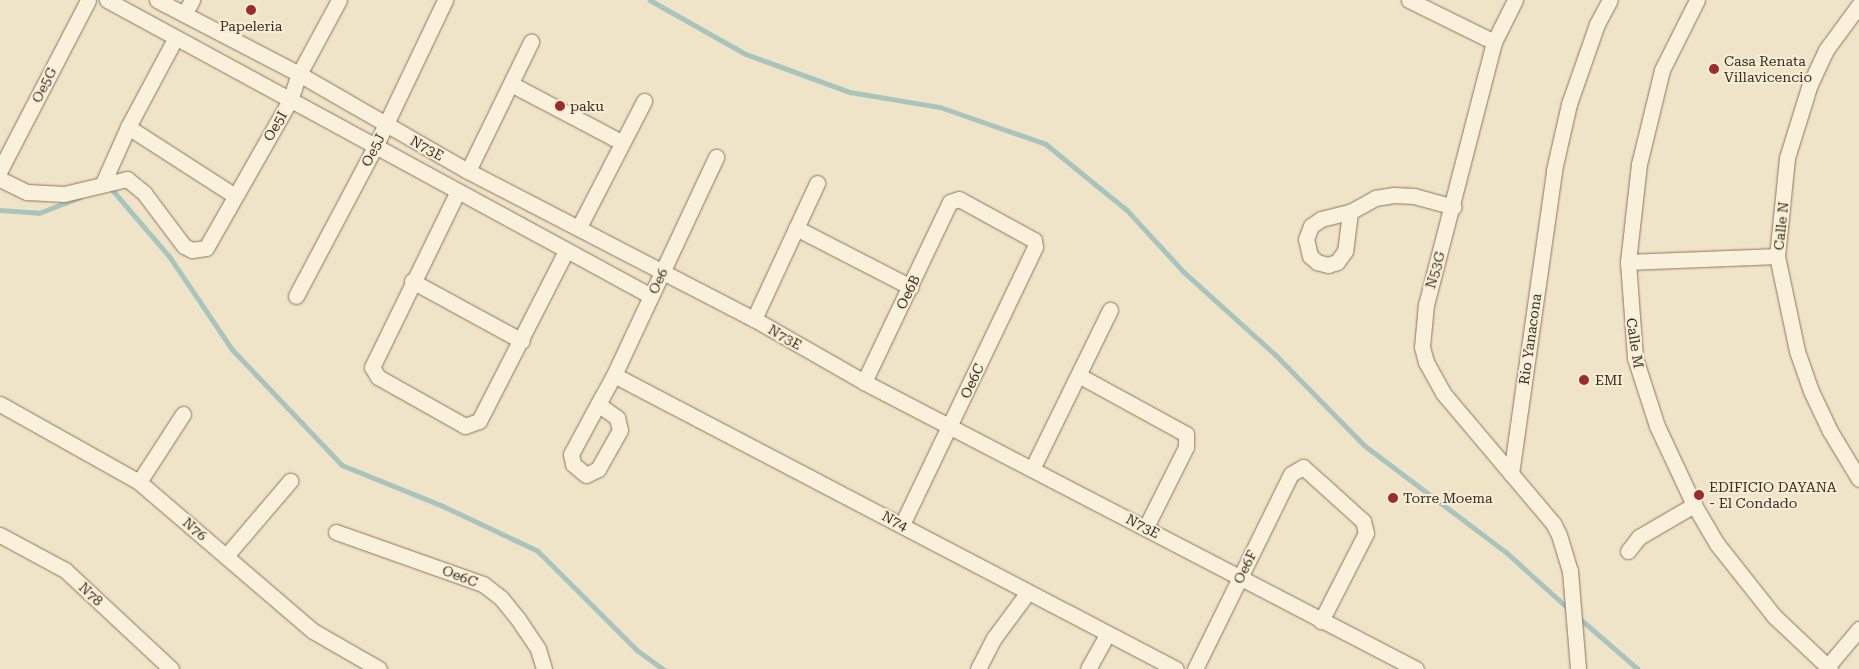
<!DOCTYPE html>
<style>
body{margin:0}
#map{position:relative;width:1859px;height:669px;overflow:hidden;background:#f0e4c8;font-family:"Roboto Serif",serif}
div>[style]{position:absolute}
.stream>*{height:4.5px;margin:-2.25px;padding:0 2.25px;transform-origin:2.25px;border-radius:2.25px;background:#a9c4bc}
.roads{filter:drop-shadow(0 0 1px #8d765c) drop-shadow(0 0 1px #8d765c)}
.minor>*{height:15px;margin:-7.5px;padding:0 7.5px;transform-origin:7.5px;border-radius:7.5px;background:#faf1dc}
.dots>*{width:14px;height:14px;translate:-50% -50%;box-sizing:border-box;border:2px solid #f7eed8;border-radius:50%}
span{translate:-50% -50%;white-space:nowrap;text-align:center;line-height:1.15;-webkit-text-stroke:4px #f7eed8;paint-order:stroke}
.poi-label{font-size:14px;color:#3d2e20}
.left{translate:0 -50%;text-align:left}
.street-label{font-size:14px;color:#3d2e20}
</style>
<div id="map">
<div class="stream">
<i style="left:650px;top:0;width:110px;rotate:29.4deg"></i>
<i style="left:746px;top:54px;width:111px;rotate:20.1deg"></i>
<i style="left:850px;top:92px;width:91px;rotate:9.5deg"></i>
<i style="left:940px;top:107px;width:112px;rotate:19.2deg"></i>
<i style="left:1046px;top:144px;width:104px;rotate:39.2deg"></i>
<i style="left:1127px;top:210px;width:84px;rotate:47.4deg"></i>
<i style="left:1184px;top:272px;width:124px;rotate:42.1deg"></i>
<i style="left:1276px;top:355px;width:126px;rotate:45.6deg"></i>
<i style="left:1364px;top:445px;width:178px;rotate:37deg"></i>
<i style="left:1506px;top:552px;width:85px;rotate:42.1deg"></i>
<i style="left:110px;top:187px;width:92px;rotate:49.4deg"></i>
<i style="left:170px;top:257px;width:111px;rotate:56deg"></i>
<i style="left:232px;top:349px;width:160px;rotate:46.5deg"></i>
<i style="left:342px;top:465px;width:109px;rotate:22.1deg"></i>
<i style="left:443px;top:506px;width:105px;rotate:25.3deg"></i>
<i style="left:538px;top:551px;width:140px;rotate:45deg"></i>
<i style="left:637px;top:650px;width:32px;rotate:36deg"></i>
<i style="left:0;top:210px;width:39px;rotate:4deg"></i>
<i style="left:39px;top:213px;width:44px;rotate:-21.3deg"></i>
<i style="left:1578px;top:617px;width:79px;rotate:40.9deg"></i>
</div>
<div class="roads">
<div class="minor">
<i style="left:107px;top:0;width:619px;rotate:28.55deg"></i>
<i style="left:157px;top:0;width:160px;rotate:27.5deg"></i>
<i style="left:299px;top:74px;width:195px;rotate:29.9deg"></i>
<i style="left:468px;top:171px;width:322px;rotate:27.4deg"></i>
<i style="left:754px;top:319px;width:127px;rotate:29.8deg"></i>
<i style="left:864px;top:382px;width:622px;rotate:27.47deg"></i>
<i style="left:1409px;top:0;width:95px;rotate:26.3deg"></i>
<i style="left:1515px;top:0;width:47px;rotate:116.6deg"></i>
<i style="left:1494px;top:42px;width:271px;rotate:104.5deg"></i>
<i style="left:1426px;top:304px;width:43px;rotate:95.3deg"></i>
<i style="left:1422px;top:347px;width:16px;rotate:75deg"></i>
<i style="left:1426px;top:362px;width:35px;rotate:61deg"></i>
<i style="left:1443px;top:393px;width:170px;rotate:49.8deg"></i>
<i style="left:1553px;top:523px;width:13px;rotate:63deg"></i>
<i style="left:1559px;top:535px;width:38px;rotate:73deg"></i>
<i style="left:1570px;top:571px;width:98px;rotate:85.3deg"></i>
<i style="left:1697px;top:0;width:78px;rotate:116.6deg"></i>
<i style="left:1662px;top:70px;width:97px;rotate:103.7deg"></i>
<i style="left:1639px;top:164px;width:99px;rotate:96.4deg"></i>
<i style="left:1628px;top:262px;width:96px;rotate:85.8deg"></i>
<i style="left:1635px;top:358px;width:71px;rotate:72.1deg"></i>
<i style="left:1657px;top:426px;width:87px;rotate:64.9deg"></i>
<i style="left:1694px;top:505px;width:45px;rotate:59.5deg"></i>
<i style="left:1717px;top:544px;width:92px;rotate:51.6deg"></i>
<i style="left:1774px;top:616px;width:77px;rotate:43.4deg"></i>
<i style="left:1859px;top:5px;width:56px;rotate:126.3deg"></i>
<i style="left:1826px;top:50px;width:38px;rotate:115deg"></i>
<i style="left:1810px;top:84px;width:77px;rotate:107.3deg"></i>
<i style="left:1787px;top:158px;width:99px;rotate:95.8deg"></i>
<i style="left:1777px;top:256px;width:97px;rotate:78.1deg"></i>
<i style="left:1797px;top:351px;width:42px;rotate:70.7deg"></i>
<i style="left:1811px;top:391px;width:44px;rotate:64.6deg"></i>
<i style="left:1830px;top:431px;width:56px;rotate:58.9deg"></i>
<i style="left:184px;top:14px;width:16px;rotate:-60deg"></i>
<i style="left:511px;top:84px;width:124px;rotate:27.8deg"></i>
<i style="left:128px;top:127px;width:127px;rotate:32.8deg"></i>
<i style="left:0;top:170px;width:191px;rotate:-62.6deg"></i>
<i style="left:468px;top:171px;width:144px;rotate:-64deg"></i>
<i style="left:0;top:179px;width:30px;rotate:26deg"></i>
<i style="left:27px;top:192px;width:37px;rotate:3deg"></i>
<i style="left:64px;top:194px;width:65px;rotate:-13.4deg"></i>
<i style="left:127px;top:179px;width:22px;rotate:39deg"></i>
<i style="left:144px;top:193px;width:66px;rotate:53deg"></i>
<i style="left:184px;top:246px;width:9px;rotate:27deg"></i>
<i style="left:192px;top:250px;width:14px;rotate:-8deg"></i>
<i style="left:206px;top:248px;width:170px;rotate:-60.4deg"></i>
<i style="left:290px;top:100px;width:28px;rotate:-71deg"></i>
<i style="left:299px;top:74px;width:84px;rotate:-61.6deg"></i>
<i style="left:103px;top:183px;width:61px;rotate:-65.9deg"></i>
<i style="left:128px;top:127px;width:100px;rotate:-61.9deg"></i>
<i style="left:457px;top:193px;width:194px;rotate:116deg"></i>
<i style="left:372px;top:367px;width:12px;rotate:59deg"></i>
<i style="left:378px;top:377px;width:100px;rotate:29.4deg"></i>
<i style="left:465px;top:426px;width:15px;rotate:-20deg"></i>
<i style="left:479px;top:421px;width:191px;rotate:-62.9deg"></i>
<i style="left:1350px;top:212px;width:39px;rotate:97deg"></i>
<i style="left:1345px;top:251px;width:14px;rotate:126deg"></i>
<i style="left:1337px;top:262px;width:9px;rotate:162deg"></i>
<i style="left:1328px;top:265px;width:11px;rotate:-165deg"></i>
<i style="left:1317px;top:262px;width:9px;rotate:-139deg"></i>
<i style="left:1310px;top:256px;width:17px;rotate:-103deg"></i>
<i style="left:1306px;top:239px;width:14px;rotate:-69deg"></i>
<i style="left:1311px;top:226px;width:12px;rotate:-35deg"></i>
<i style="left:1321px;top:219px;width:30px;rotate:-14deg"></i>
<i style="left:1350px;top:212px;width:29px;rotate:-29deg"></i>
<i style="left:1375px;top:198px;width:19px;rotate:-9deg"></i>
<i style="left:1394px;top:195px;width:20px;rotate:3deg"></i>
<i style="left:1414px;top:196px;width:41px;rotate:15.4deg"></i>
<i style="left:579px;top:227px;width:142px;rotate:-62.7deg"></i>
<i style="left:796px;top:228px;width:129px;rotate:27.2deg"></i>
<i style="left:1628px;top:262px;width:149px;rotate:-2.3deg"></i>
<i style="left:412px;top:281px;width:125px;rotate:28.6deg"></i>
<i style="left:296px;top:296px;width:169px;rotate:-62.1deg"></i>
<i style="left:375px;top:147px;width:163px;rotate:-64.5deg"></i>
<i style="left:754px;top:319px;width:150px;rotate:-65.1deg"></i>
<i style="left:614px;top:375px;width:634px;rotate:27.62deg"></i>
<i style="left:1080px;top:376px;width:121px;rotate:28.7deg"></i>
<i style="left:1186px;top:434px;width:13px;rotate:90deg"></i>
<i style="left:1186px;top:447px;width:89px;rotate:116.6deg"></i>
<i style="left:864px;top:382px;width:199px;rotate:-64.5deg"></i>
<i style="left:950px;top:202px;width:9px;rotate:-18deg"></i>
<i style="left:959px;top:199px;width:85px;rotate:28.7deg"></i>
<i style="left:1034px;top:240px;width:7px;rotate:82deg"></i>
<i style="left:1035px;top:247px;width:308px;rotate:115.6deg"></i>
<i style="left:0;top:404px;width:159px;rotate:29.3deg"></i>
<i style="left:139px;top:482px;width:229px;rotate:40.6deg"></i>
<i style="left:313px;top:631px;width:76px;rotate:29.9deg"></i>
<i style="left:598px;top:404px;width:24px;rotate:36deg"></i>
<i style="left:617px;top:418px;width:12px;rotate:76deg"></i>
<i style="left:620px;top:430px;width:45px;rotate:119.4deg"></i>
<i style="left:598px;top:469px;width:13px;rotate:153deg"></i>
<i style="left:586px;top:475px;width:17px;rotate:-140deg"></i>
<i style="left:573px;top:464px;width:10px;rotate:-101deg"></i>
<i style="left:571px;top:454px;width:57px;rotate:-61.6deg"></i>
<i style="left:598px;top:404px;width:33px;rotate:-61deg"></i>
<i style="left:614px;top:375px;width:241px;rotate:-64.9deg"></i>
<i style="left:1033px;top:467px;width:175px;rotate:-63.9deg"></i>
<i style="left:1511px;top:474px;width:307px;rotate:-81.9deg"></i>
<i style="left:1554px;top:170px;width:68px;rotate:-77.2deg"></i>
<i style="left:1569px;top:104px;width:85px;rotate:-70.7deg"></i>
<i style="left:1597px;top:24px;width:27px;rotate:-62deg"></i>
<i style="left:139px;top:482px;width:81px;rotate:-57.1deg"></i>
<i style="left:336px;top:532px;width:156px;rotate:19.5deg"></i>
<i style="left:483px;top:584px;width:23px;rotate:38deg"></i>
<i style="left:501px;top:598px;width:27px;rotate:51deg"></i>
<i style="left:518px;top:619px;width:36px;rotate:56deg"></i>
<i style="left:538px;top:649px;width:21px;rotate:73deg"></i>
<i style="left:0;top:535px;width:74px;rotate:28.3deg"></i>
<i style="left:65px;top:570px;width:145px;rotate:43deg"></i>
<i style="left:1628px;top:551px;width:18px;rotate:-52deg"></i>
<i style="left:1639px;top:537px;width:64px;rotate:-30.2deg"></i>
<i style="left:226px;top:556px;width:99px;rotate:-49.5deg"></i>
<i style="left:1827px;top:667px;width:50px;rotate:-49.9deg"></i>
<i style="left:978px;top:669px;width:35px;rotate:-63deg"></i>
<i style="left:994px;top:638px;width:57px;rotate:-53.5deg"></i>
<i style="left:1088px;top:669px;width:39px;rotate:-61deg"></i>
<i style="left:1195px;top:669px;width:217px;rotate:-63.8deg"></i>
<i style="left:1291px;top:474px;width:14px;rotate:-30deg"></i>
<i style="left:1303px;top:467px;width:81px;rotate:42deg"></i>
<i style="left:1363px;top:521px;width:12px;rotate:76deg"></i>
<i style="left:1366px;top:533px;width:99px;rotate:117.1deg"></i>
</div>
</div>
<div class="dots">
<i style="left:251px;top:10px;background:#9e2a2b"></i>
<i style="left:1714px;top:69px;background:#9e2a2b"></i>
<i style="left:560px;top:106px;background:#9e2a2b"></i>
<i style="left:1584px;top:380px;background:#9e2a2b"></i>
<i style="left:1699px;top:495px;background:#9e2a2b"></i>
<i style="left:1393px;top:498px;background:#9e2a2b"></i>
</div>
<div class="poi-label">
<span style="left:251px;top:26px">Papeleria</span>
<span class="left" style="left:1724px;top:69px">Casa Renata<br>Villavicencio</span>
<span class="left" style="left:570px;top:106px">paku</span>
<span class="left" style="left:1595px;top:380px">EMI</span>
<span class="left" style="left:1709px;top:495px">EDIFICIO DAYANA<br>- El Condado</span>
<span class="left" style="left:1403px;top:498px">Torre Moema</span>
</div>
<div class="street-label">
<span style="left:44px;top:85px;rotate:-63deg">Oe5G</span>
<span style="left:275px;top:126px;rotate:-60deg">Oe5I</span>
<span style="left:427px;top:148px;rotate:29deg">N73E</span>
<span style="left:373px;top:150px;rotate:-63deg">Oe5J</span>
<span style="left:1781px;top:226px;rotate:-84deg">Calle N</span>
<span style="left:1435px;top:270px;rotate:-74deg">N53G</span>
<span style="left:658px;top:281px;rotate:-65deg">Oe6</span>
<span style="left:908px;top:292px;rotate:-64deg">Oe6B</span>
<span style="left:785px;top:337px;rotate:30deg">N73E</span>
<span style="left:1530px;top:339px;rotate:-82deg">Rio Yanacona</span>
<span style="left:1635px;top:343px;rotate:81deg">Calle M</span>
<span style="left:972px;top:381px;rotate:-65deg">Oe6C</span>
<span style="left:895px;top:521px;rotate:28deg">N74</span>
<span style="left:1143px;top:526px;rotate:28deg">N73E</span>
<span style="left:195px;top:529px;rotate:41deg">N76</span>
<span style="left:1245px;top:567px;rotate:-64deg">Oe6F</span>
<span style="left:460px;top:576px;rotate:21deg">Oe6C</span>
<span style="left:91px;top:594px;rotate:43deg">N78</span>
</div>
</div>
